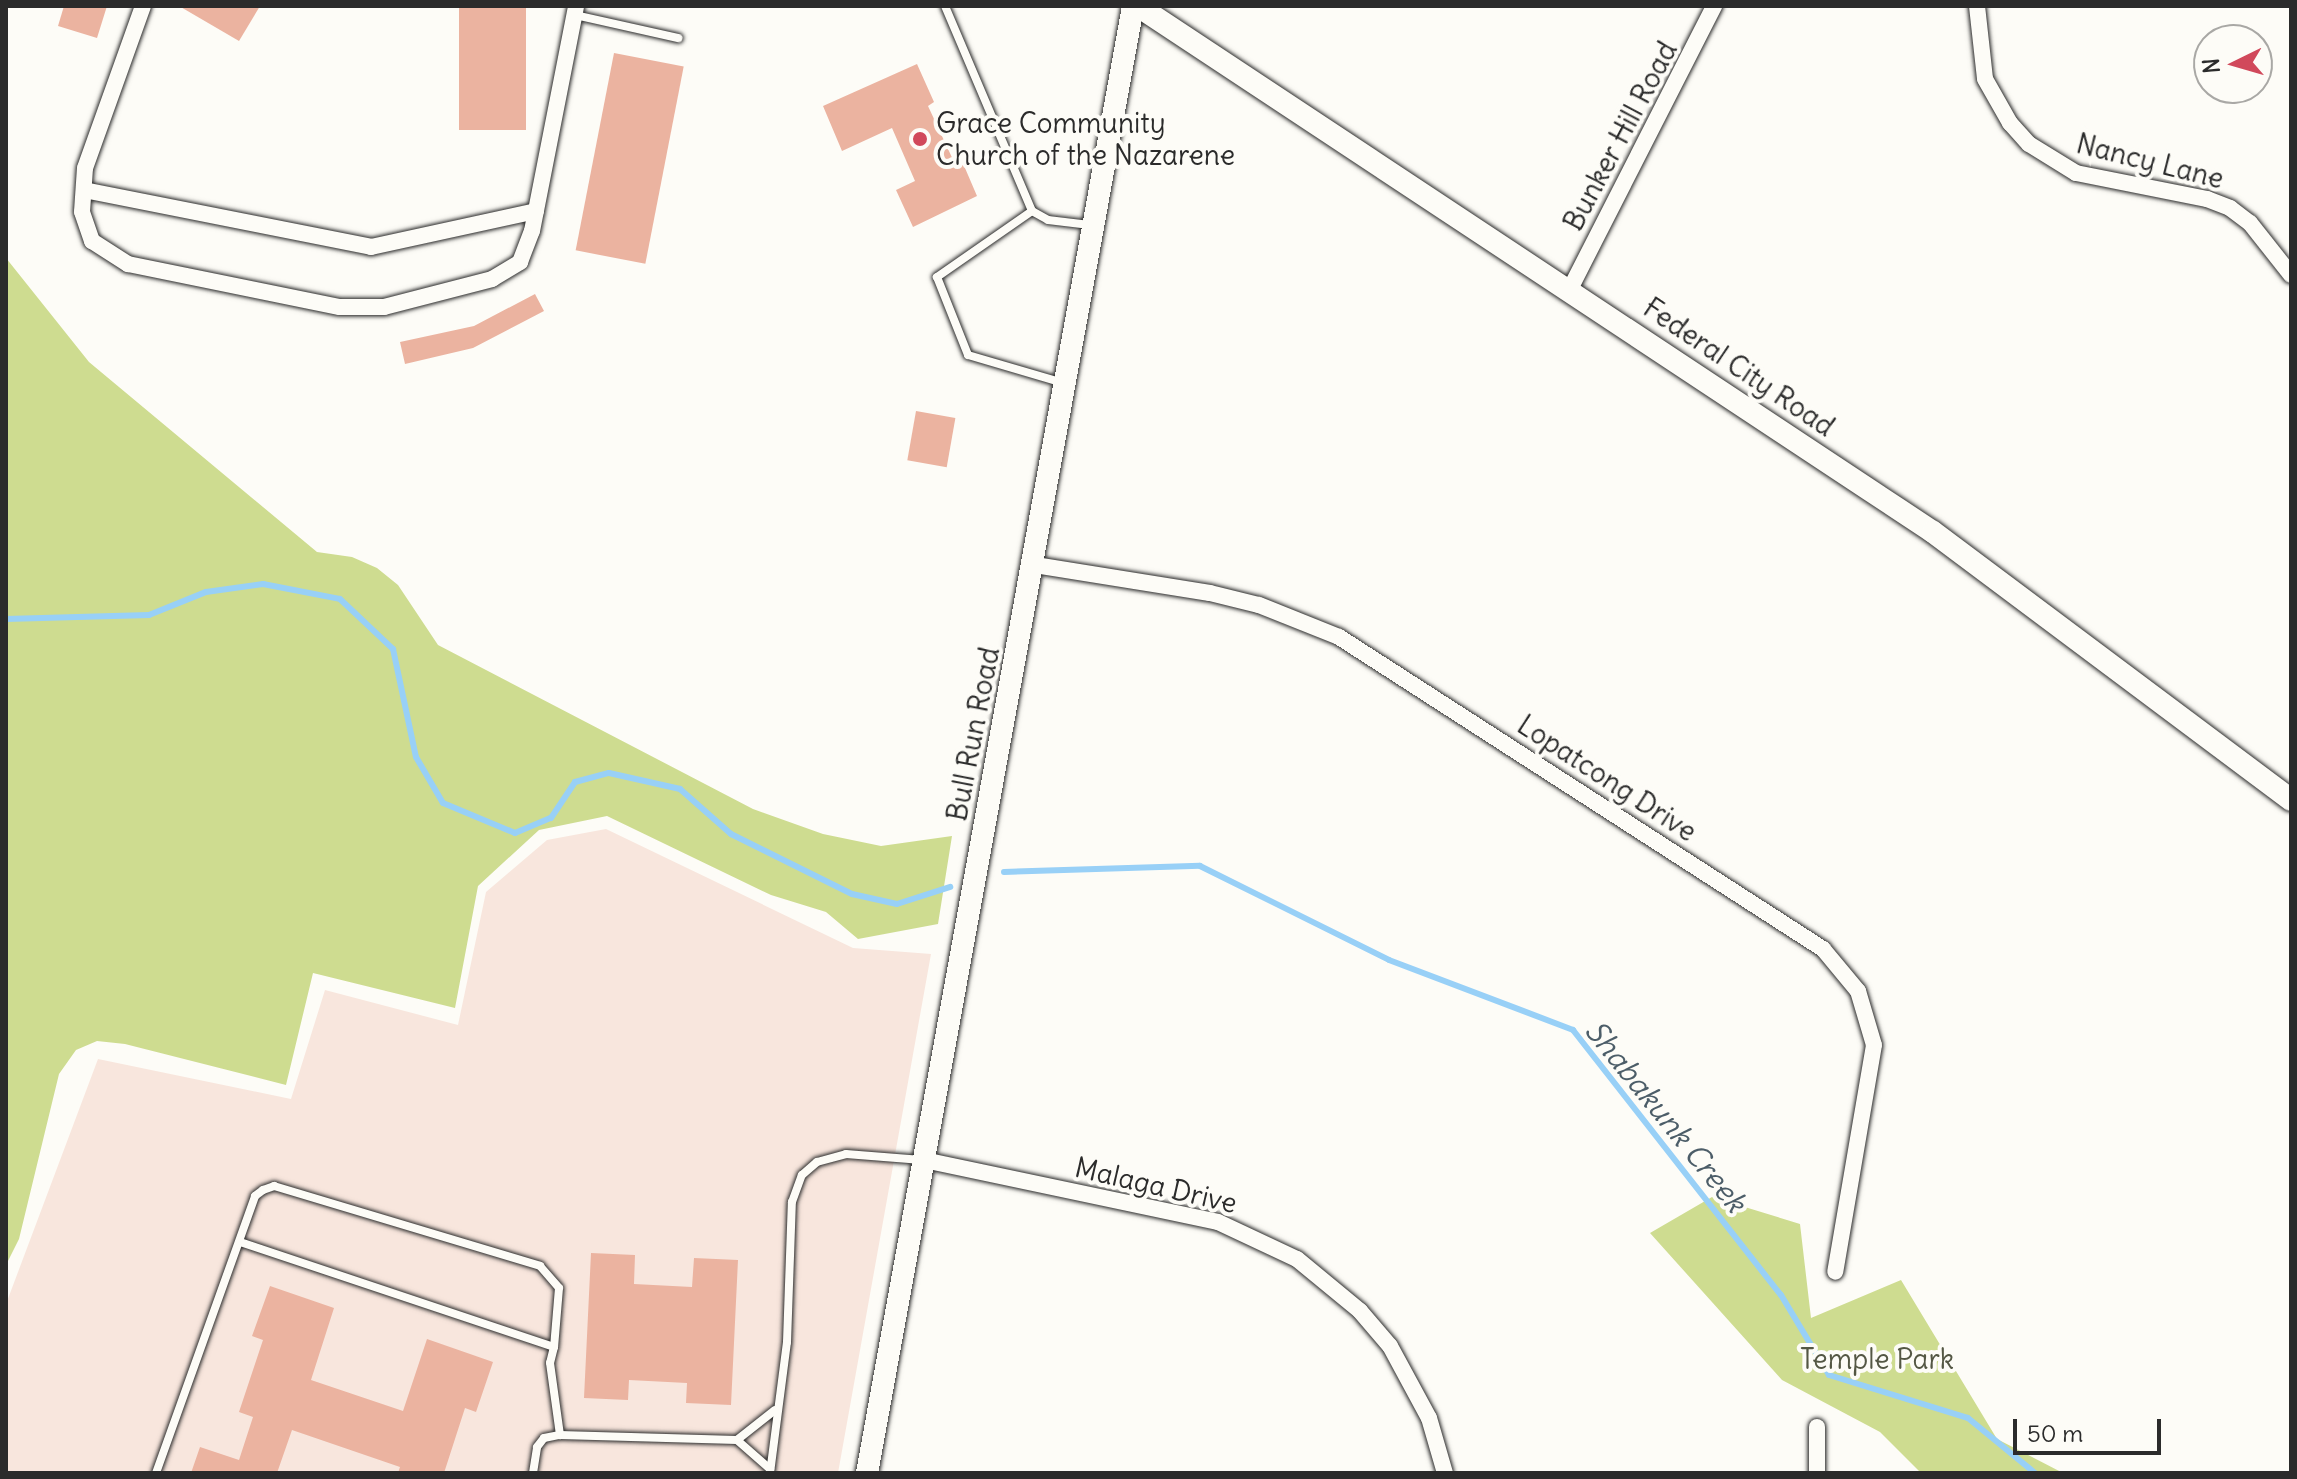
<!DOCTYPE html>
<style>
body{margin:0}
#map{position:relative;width:2297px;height:1479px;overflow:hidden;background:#fdfcf7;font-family:Delius,sans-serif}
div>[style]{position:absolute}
.built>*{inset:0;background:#f8e6dd}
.green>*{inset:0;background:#cedc90}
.stream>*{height:6px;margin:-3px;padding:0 3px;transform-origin:3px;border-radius:3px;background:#98d0f7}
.building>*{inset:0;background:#ebb3a0;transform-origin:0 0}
.roads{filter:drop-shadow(0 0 2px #2b2b2b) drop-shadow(0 0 2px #2b2b2b)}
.lane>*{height:8px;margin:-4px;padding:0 4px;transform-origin:4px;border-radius:4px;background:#fdfcf7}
.street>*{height:16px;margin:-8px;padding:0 8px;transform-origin:8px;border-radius:8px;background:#fdfcf7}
.secondary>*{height:22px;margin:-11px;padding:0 11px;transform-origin:11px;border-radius:11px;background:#fdfcf7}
.dots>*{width:22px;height:22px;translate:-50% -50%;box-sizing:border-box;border:4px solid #fdfcf7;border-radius:50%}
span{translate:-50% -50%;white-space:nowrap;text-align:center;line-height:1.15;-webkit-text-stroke:8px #fdfcf7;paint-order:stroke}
.poi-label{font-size:28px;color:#2b2b2b}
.left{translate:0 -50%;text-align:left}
.street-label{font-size:28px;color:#2b2b2b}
.park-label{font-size:28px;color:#545744}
.water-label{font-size:30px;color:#4c5d68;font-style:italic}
.frame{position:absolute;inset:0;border:8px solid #2b2b2b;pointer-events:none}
.north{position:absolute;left:2193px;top:24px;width:80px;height:80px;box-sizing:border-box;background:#fdfcf7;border:2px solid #a9a8a5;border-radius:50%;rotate:265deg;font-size:22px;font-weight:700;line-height:32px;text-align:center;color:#2b2b2b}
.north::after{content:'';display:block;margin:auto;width:28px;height:36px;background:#d1495b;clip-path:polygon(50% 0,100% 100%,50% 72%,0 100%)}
.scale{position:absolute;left:2013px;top:1419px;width:148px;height:36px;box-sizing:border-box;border:4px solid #2b2b2b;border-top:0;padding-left:10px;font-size:24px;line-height:28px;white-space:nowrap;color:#2b2b2b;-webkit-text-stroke:6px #fdfcf7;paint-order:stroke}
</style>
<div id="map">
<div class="built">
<i style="clip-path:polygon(606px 829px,853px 948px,931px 954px,838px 1473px,6px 1473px,6px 1304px,98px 1059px,291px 1099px,325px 990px,458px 1025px,486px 892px,547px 840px)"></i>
</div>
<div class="green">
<i style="clip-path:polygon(6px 258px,89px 362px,317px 552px,352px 557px,377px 568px,398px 585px,438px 645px,753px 809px,823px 834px,881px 846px,952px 836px,938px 924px,858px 939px,826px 912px,771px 895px,607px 816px,539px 830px,478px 886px,455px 1008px,313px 973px,286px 1085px,125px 1044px,97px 1041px,76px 1050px,59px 1074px,19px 1239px,6px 1265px)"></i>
<i style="clip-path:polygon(1712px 1197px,1800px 1224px,1811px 1318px,1901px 1280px,1997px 1439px,2063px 1473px,1921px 1473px,1880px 1432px,1782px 1380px,1650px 1233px)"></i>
</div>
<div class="stream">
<i style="left:6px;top:619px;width:143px;rotate:-1.6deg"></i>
<i style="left:149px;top:615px;width:61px;rotate:-22deg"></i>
<i style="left:206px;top:592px;width:58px;rotate:-8deg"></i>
<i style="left:263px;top:584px;width:78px;rotate:11deg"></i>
<i style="left:340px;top:599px;width:73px;rotate:43.3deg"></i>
<i style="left:393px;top:649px;width:110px;rotate:78deg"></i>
<i style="left:416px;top:757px;width:53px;rotate:59.6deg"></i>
<i style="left:443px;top:803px;width:78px;rotate:22.6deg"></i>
<i style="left:515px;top:833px;width:39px;rotate:-23deg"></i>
<i style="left:551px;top:818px;width:43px;rotate:-56.3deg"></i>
<i style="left:575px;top:782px;width:35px;rotate:-15deg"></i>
<i style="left:609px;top:773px;width:73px;rotate:12.7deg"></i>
<i style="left:680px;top:789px;width:68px;rotate:41.4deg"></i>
<i style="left:731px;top:834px;width:135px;rotate:26.4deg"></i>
<i style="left:852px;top:894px;width:46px;rotate:12.5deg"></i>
<i style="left:897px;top:904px;width:56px;rotate:-17.8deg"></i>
<i style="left:1004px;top:872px;width:196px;rotate:-1.8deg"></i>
<i style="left:1200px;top:866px;width:211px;rotate:26.4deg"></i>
<i style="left:1389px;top:960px;width:197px;rotate:20.8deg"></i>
<i style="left:1573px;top:1030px;width:337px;rotate:51.9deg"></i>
<i style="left:1781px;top:1295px;width:93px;rotate:59deg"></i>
<i style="left:1829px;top:1375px;width:145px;rotate:17.2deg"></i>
<i style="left:1968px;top:1418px;width:87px;rotate:39.4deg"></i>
</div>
<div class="building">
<i style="clip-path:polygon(64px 6px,107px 6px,97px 38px,58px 26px)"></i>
<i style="clip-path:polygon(179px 6px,260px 6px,239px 41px)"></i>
<i style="left:459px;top:6px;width:67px;height:124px"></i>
<i style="left:614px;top:53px;width:71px;height:201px;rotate:11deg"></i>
<i style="clip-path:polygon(917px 64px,934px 102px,928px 106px,955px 164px,962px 161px,977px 196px,913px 227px,896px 190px,915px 181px,892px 128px,842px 151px,823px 106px)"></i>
<i style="clip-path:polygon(535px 294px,544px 311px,473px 348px,405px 364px,400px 342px,474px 326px)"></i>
<i style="left:916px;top:411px;width:40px;height:50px;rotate:10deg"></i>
<i style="clip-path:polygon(591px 1253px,635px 1255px,634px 1284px,692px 1287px,694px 1258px,738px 1260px,731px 1405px,686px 1403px,687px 1383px,629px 1380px,628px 1400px,584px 1398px)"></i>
<i style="clip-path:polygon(270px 1286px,334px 1308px,311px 1380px,403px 1411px,427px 1339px,493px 1362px,476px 1412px,465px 1408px,444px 1473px,398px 1473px,400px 1467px,292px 1430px,277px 1473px,191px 1473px,200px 1447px,239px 1460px,253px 1417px,239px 1412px,263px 1340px,252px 1336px)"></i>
</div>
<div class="roads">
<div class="lane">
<i style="left:945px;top:6px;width:223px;rotate:67deg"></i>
<i style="left:1032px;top:211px;width:18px;rotate:29deg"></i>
<i style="left:1048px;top:220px;width:42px;rotate:6.8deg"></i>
<i style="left:575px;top:15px;width:106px;rotate:12.6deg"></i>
<i style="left:1032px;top:211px;width:116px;rotate:145.2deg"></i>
<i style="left:937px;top:277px;width:84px;rotate:68.3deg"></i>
<i style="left:968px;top:355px;width:99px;rotate:16.4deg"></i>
<i style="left:554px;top:1347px;width:16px;rotate:104deg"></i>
<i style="left:550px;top:1363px;width:73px;rotate:82.1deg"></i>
<i style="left:737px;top:1440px;width:44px;rotate:41.3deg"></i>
<i style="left:156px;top:1473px;width:294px;rotate:-70.3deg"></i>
<i style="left:255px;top:1196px;width:10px;rotate:-37deg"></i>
<i style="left:263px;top:1190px;width:12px;rotate:-20deg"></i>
<i style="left:274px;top:1186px;width:278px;rotate:16.7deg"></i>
<i style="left:540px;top:1266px;width:29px;rotate:49deg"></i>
<i style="left:559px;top:1288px;width:59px;rotate:94.8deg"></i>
<i style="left:554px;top:1347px;width:331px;rotate:-161.5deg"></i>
<i style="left:533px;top:1473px;width:26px;rotate:-81deg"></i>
<i style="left:537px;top:1447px;width:11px;rotate:-52deg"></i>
<i style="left:544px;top:1438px;width:16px;rotate:-11deg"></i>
<i style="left:560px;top:1435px;width:177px;rotate:1.6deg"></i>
<i style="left:737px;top:1440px;width:48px;rotate:-38.3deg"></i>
<i style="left:770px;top:1473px;width:132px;rotate:-82.6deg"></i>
<i style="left:787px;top:1342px;width:140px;rotate:-88deg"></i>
<i style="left:792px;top:1202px;width:29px;rotate:-70deg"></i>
<i style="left:802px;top:1175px;width:20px;rotate:-41deg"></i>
<i style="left:817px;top:1162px;width:30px;rotate:-15deg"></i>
<i style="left:846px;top:1154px;width:76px;rotate:4.5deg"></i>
</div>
<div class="street">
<i style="left:143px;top:6px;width:172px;rotate:109.7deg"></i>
<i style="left:85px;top:168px;width:44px;rotate:93.9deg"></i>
<i style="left:82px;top:212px;width:31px;rotate:71deg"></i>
<i style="left:92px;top:241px;width:43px;rotate:32.6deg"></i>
<i style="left:128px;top:264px;width:216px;rotate:11.5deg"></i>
<i style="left:340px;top:307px;width:44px"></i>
<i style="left:384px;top:307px;width:112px;rotate:-14.5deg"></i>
<i style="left:492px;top:279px;width:33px;rotate:-31deg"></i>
<i style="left:520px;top:262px;width:33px;rotate:-69deg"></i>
<i style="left:532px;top:231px;width:229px;rotate:-78.9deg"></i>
<i style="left:1977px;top:6px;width:73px;rotate:83.7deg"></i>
<i style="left:1985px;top:79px;width:51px;rotate:60.4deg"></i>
<i style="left:2010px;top:123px;width:28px;rotate:48deg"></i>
<i style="left:2029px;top:144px;width:55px;rotate:31.7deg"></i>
<i style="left:2076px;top:173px;width:134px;rotate:11.2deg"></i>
<i style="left:2207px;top:199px;width:25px;rotate:21deg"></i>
<i style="left:2230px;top:208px;width:25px;rotate:37deg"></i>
<i style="left:2250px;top:223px;width:66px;rotate:51.7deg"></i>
<i style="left:84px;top:190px;width:293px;rotate:11.2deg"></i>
<i style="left:371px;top:247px;width:169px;rotate:-12.3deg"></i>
<i style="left:1570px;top:289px;width:318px;rotate:-63deg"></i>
<i style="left:1035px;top:565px;width:177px;rotate:9.1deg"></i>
<i style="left:1210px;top:593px;width:50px;rotate:13.8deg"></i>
<i style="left:1259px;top:605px;width:86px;rotate:21.8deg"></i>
<i style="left:1339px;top:637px;width:576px;rotate:32.81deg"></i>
<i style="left:1823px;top:949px;width:55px;rotate:50.2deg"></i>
<i style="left:1858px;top:991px;width:56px;rotate:73.5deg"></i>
<i style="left:1874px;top:1045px;width:230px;rotate:99.7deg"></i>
<i style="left:924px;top:1160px;width:300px;rotate:11.9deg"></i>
<i style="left:1218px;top:1222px;width:87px;rotate:25.1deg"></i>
<i style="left:1297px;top:1259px;width:82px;rotate:39.5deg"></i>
<i style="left:1360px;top:1311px;width:46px;rotate:49.4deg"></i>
<i style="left:1390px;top:1346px;width:82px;rotate:61.6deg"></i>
<i style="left:1429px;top:1418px;width:57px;rotate:73.8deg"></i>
<i style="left:1817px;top:1473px;width:46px;rotate:-90deg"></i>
</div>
<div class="secondary">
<i style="left:1138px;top:6px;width:953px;rotate:33.49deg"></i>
<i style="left:1933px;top:532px;width:447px;rotate:36.8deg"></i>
<i style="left:867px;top:1473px;width:1491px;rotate:-79.72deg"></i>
</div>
</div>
<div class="dots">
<i style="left:920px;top:139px;background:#d1495b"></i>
</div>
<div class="poi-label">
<span class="left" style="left:936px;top:139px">Grace Community<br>Church of the Nazarene</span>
</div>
<div class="street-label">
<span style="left:1620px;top:136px;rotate:-62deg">Bunker Hill Road</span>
<span style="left:2150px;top:161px;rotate:14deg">Nancy Lane</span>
<span style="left:1739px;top:367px;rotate:34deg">Federal City Road</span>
<span style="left:973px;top:734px;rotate:-79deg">Bull Run Road</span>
<span style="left:1607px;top:778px;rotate:33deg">Lopatcong Drive</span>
<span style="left:1156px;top:1185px;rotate:13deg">Malaga Drive</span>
</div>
<div class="park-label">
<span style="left:1877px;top:1359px">Temple Park</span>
</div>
<div class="water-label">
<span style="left:1666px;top:1116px;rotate:51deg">Shabakunk Creek</span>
</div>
<div class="frame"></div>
<div class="north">N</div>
<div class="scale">50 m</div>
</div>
